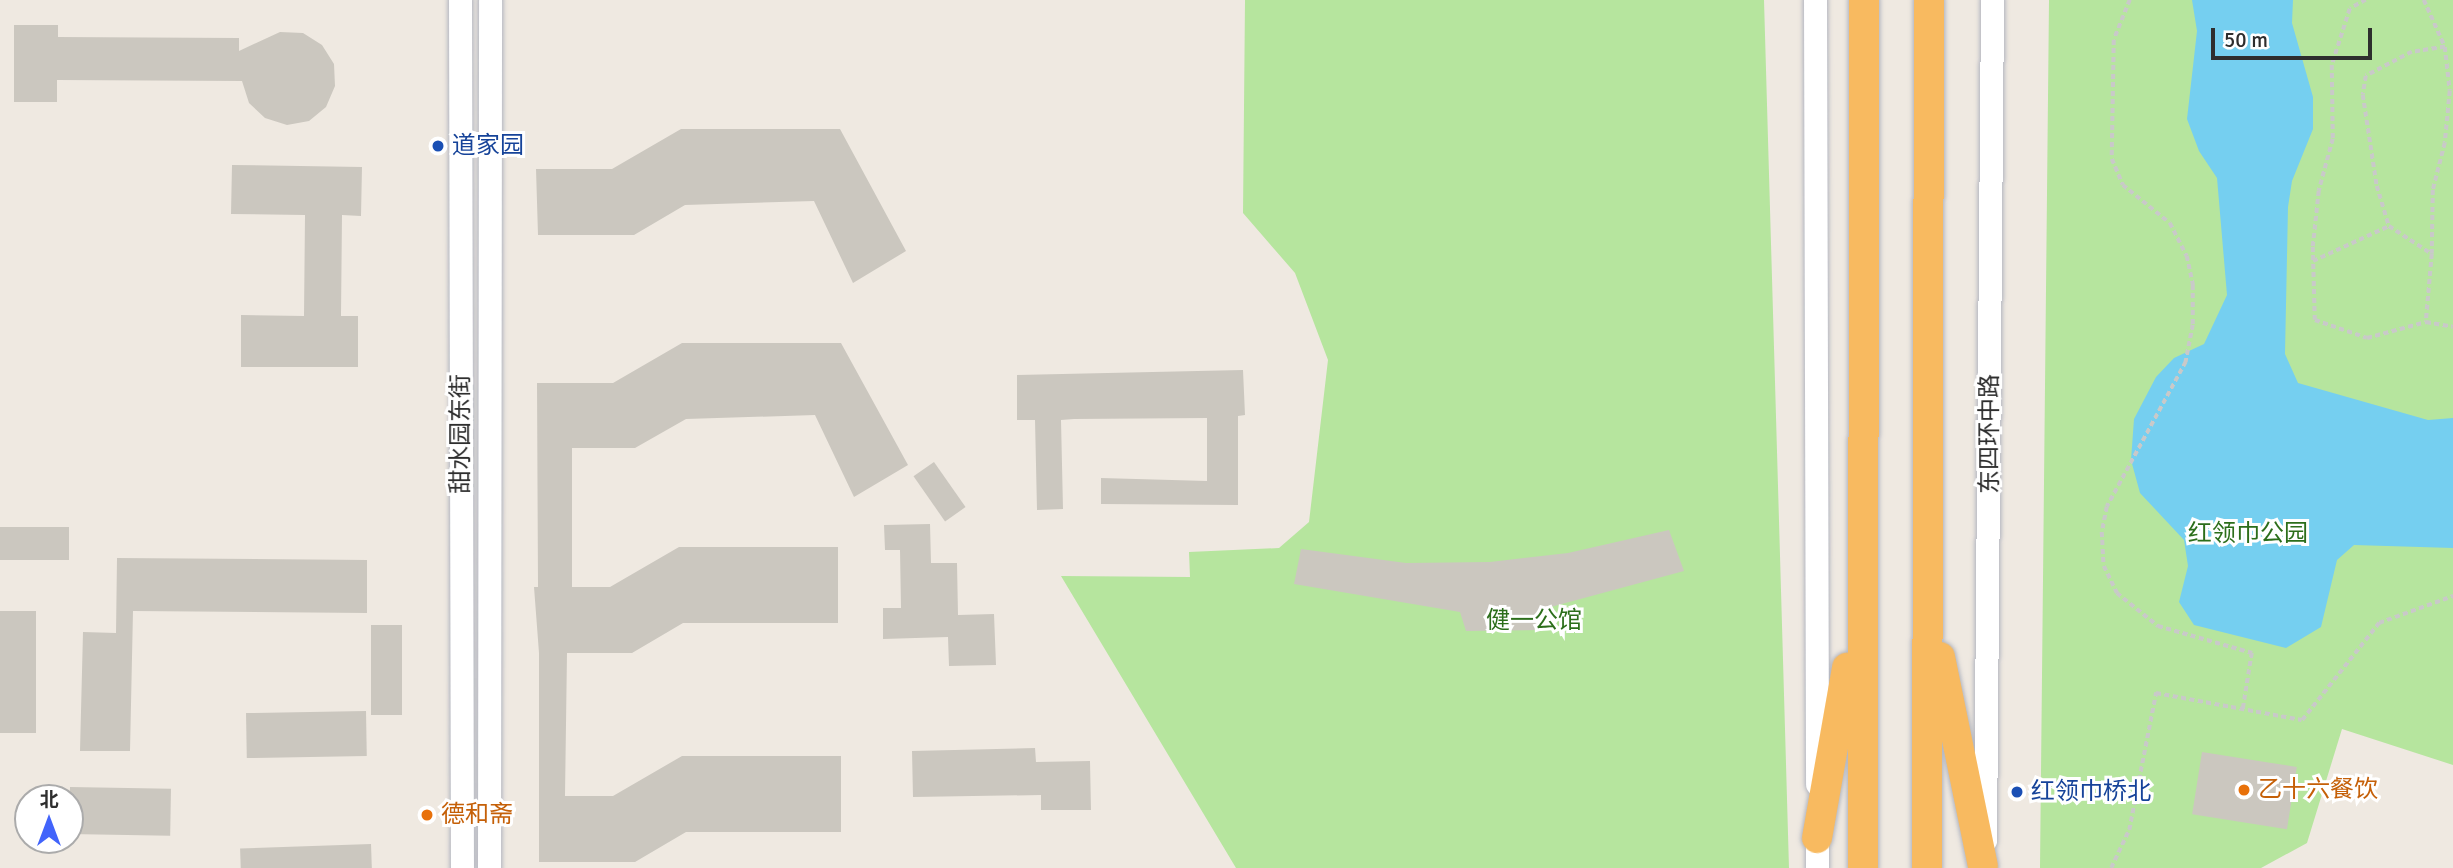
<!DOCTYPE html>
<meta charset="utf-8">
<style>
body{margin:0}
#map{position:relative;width:2453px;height:868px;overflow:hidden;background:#efe9e1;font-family:Signika,"Noto Sans SC",sans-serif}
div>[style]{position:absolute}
.green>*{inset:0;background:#b6e59e}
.water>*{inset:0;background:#75cff0}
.building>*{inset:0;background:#cbc7bf;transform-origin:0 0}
.path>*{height:3.5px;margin-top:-1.75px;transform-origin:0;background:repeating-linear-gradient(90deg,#c9c9c9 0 5px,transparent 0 8.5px)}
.roads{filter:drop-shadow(0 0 2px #b4b7c1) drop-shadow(0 0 2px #b4b7c1)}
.tertiary>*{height:23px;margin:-11.5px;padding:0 11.5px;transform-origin:11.5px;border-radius:11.5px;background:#fff}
.trunk>*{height:30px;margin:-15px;padding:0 15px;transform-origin:15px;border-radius:15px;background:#f8ba60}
.dots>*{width:19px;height:19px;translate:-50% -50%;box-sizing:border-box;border:4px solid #fff;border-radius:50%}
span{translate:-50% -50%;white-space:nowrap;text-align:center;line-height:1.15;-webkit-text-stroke:6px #fff;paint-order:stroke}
.transit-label{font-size:24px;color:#164399}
.left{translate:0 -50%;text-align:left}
.street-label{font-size:24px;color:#2e2e2e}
.park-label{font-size:24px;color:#2c6e1b}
.food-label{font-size:24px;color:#c56008}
.north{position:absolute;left:14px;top:784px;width:70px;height:70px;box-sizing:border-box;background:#fff;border:2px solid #ababab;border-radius:50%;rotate:0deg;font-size:19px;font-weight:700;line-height:28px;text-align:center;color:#2e2e2e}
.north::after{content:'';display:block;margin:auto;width:24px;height:32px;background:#4264fb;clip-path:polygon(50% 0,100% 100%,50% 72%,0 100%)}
.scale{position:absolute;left:2211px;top:28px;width:161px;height:32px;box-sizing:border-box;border:4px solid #2e2e2e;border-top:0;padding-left:9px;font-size:21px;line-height:24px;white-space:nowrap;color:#2e2e2e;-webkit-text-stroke:5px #fff;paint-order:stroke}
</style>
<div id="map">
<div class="green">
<i style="clip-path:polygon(1245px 0,1764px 0,1789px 868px,1236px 868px,1061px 576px,1190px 577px,1189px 552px,1279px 548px,1309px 522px,1328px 360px,1295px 273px,1243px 213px)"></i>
<i style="clip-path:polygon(2049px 0,2453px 0,2453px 765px,2342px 729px,2307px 843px,2261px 868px,2040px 868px)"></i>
</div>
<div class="water">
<i style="clip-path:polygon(2192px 0,2293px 0,2292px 23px,2313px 97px,2313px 129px,2292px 181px,2288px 207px,2285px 354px,2298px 383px,2428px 420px,2453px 418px,2453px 548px,2354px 545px,2337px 560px,2321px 627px,2286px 648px,2194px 625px,2179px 602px,2188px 566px,2184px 540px,2140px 493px,2131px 460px,2134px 419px,2156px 377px,2174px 358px,2204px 344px,2227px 295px,2217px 178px,2199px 151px,2187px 119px,2197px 31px)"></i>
</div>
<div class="building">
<i style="clip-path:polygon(14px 25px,58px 25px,58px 37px,239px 38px,239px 51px,280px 32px,303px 33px,322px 45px,334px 64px,335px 86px,326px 107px,309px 121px,287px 125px,265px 118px,249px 103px,242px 81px,57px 80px,57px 102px,14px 102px)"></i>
<i style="clip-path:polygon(681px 129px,840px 129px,906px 251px,853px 283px,814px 201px,685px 205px,634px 235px,538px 235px,536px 169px,612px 169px)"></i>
<i style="clip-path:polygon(232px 165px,362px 167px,361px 216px,342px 215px,341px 316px,358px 316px,358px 367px,241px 367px,241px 315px,304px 316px,305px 215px,231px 214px)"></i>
<i style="clip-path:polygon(682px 343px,841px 343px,908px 465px,854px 497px,815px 415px,686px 419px,635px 448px,572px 448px,572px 587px,610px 587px,679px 547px,838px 547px,838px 623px,683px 623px,632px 653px,567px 653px,565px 796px,613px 796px,682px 756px,841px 756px,841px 832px,686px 832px,635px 862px,539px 862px,539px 653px,534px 587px,538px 587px,537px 383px,613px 383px)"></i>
<i style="clip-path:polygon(1243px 370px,1245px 415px,1238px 416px,1238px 505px,1101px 504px,1101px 478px,1207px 481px,1207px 418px,1074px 419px,1061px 420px,1063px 509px,1037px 510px,1035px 420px,1017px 420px,1017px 375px)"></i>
<i style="left:934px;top:462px;width:55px;height:25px;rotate:55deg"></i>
<i style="clip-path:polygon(930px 524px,931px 563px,957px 563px,958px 615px,994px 614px,996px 665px,949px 666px,948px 637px,883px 639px,883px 608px,901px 608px,900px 550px,885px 550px,884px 525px)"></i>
<i style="left:0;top:527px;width:69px;height:33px"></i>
<i style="clip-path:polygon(1669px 530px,1684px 571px,1547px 608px,1544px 630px,1466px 631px,1460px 612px,1294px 584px,1301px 549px,1406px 563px,1490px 562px,1568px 553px)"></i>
<i style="clip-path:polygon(117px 558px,367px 560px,367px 613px,133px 611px,130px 751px,80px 751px,83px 632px,116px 633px)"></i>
<i style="left:0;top:611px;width:36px;height:122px"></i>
<i style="left:371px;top:625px;width:31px;height:90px"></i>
<i style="left:366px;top:711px;width:45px;height:120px;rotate:89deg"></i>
<i style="clip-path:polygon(1035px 748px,1036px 762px,1090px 761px,1091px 810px,1041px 810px,1041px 795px,913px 797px,912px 751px)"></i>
<i style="left:2202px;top:752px;width:96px;height:63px;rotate:9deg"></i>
<i style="left:70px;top:787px;width:101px;height:47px;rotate:1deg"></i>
<i style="left:371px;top:844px;width:24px;height:131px;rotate:88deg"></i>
</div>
<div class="path">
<i style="left:2130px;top:0;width:43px;rotate:111.8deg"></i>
<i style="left:2114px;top:40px;width:119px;rotate:91deg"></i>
<i style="left:2112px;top:159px;width:28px;rotate:67deg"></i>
<i style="left:2123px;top:185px;width:60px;rotate:39deg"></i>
<i style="left:2170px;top:223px;width:37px;rotate:63deg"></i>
<i style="left:2187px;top:256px;width:30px;rotate:78deg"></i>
<i style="left:2193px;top:285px;width:40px;rotate:90deg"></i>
<i style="left:2193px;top:325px;width:38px;rotate:101deg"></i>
<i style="left:2186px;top:362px;width:165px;rotate:118.6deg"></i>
<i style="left:2107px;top:507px;width:25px;rotate:101deg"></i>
<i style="left:2102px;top:532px;width:34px;rotate:87deg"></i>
<i style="left:2104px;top:566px;width:30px;rotate:64deg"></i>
<i style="left:2117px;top:593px;width:53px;rotate:38.8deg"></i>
<i style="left:2158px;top:626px;width:98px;rotate:16deg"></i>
<i style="left:2252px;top:653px;width:57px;rotate:99.1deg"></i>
<i style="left:2366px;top:0;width:18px;rotate:151deg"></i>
<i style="left:2350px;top:9px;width:59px;rotate:107.8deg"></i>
<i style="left:2332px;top:65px;width:74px;rotate:89.2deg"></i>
<i style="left:2333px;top:139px;width:54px;rotate:105.1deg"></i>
<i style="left:2319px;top:191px;width:56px;rotate:96.1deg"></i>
<i style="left:2313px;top:247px;width:73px;rotate:88.4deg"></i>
<i style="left:2315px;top:320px;width:55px;rotate:19.1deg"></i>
<i style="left:2367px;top:338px;width:61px;rotate:-15.2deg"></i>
<i style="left:2424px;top:0;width:51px;rotate:65.9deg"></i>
<i style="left:2445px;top:47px;width:44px;rotate:83.5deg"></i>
<i style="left:2450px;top:91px;width:52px;rotate:95.5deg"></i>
<i style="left:2445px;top:143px;width:49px;rotate:104.3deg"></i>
<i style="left:2433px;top:190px;width:64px;rotate:90.9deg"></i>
<i style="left:2445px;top:47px;width:33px;rotate:171deg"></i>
<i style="left:2412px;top:52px;width:52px;rotate:152.4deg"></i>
<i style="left:2366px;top:76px;width:19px;rotate:99deg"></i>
<i style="left:2363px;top:95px;width:92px;rotate:81.3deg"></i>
<i style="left:2377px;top:186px;width:42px;rotate:73.3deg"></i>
<i style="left:2389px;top:226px;width:51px;rotate:33.1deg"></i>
<i style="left:2432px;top:254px;width:68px;rotate:95deg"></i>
<i style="left:2426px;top:322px;width:27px;rotate:10deg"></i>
<i style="left:2313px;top:261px;width:84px;rotate:-24.7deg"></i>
<i style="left:2111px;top:868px;width:42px;rotate:-64.7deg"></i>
<i style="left:2129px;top:830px;width:140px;rotate:-78.9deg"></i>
<i style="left:2156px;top:693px;width:148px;rotate:10.5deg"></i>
<i style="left:2302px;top:720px;width:124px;rotate:-51.6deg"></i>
<i style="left:2379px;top:623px;width:79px;rotate:-20deg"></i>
</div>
<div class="roads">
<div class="tertiary">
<i style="left:460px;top:0;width:868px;rotate:89.87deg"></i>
<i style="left:1815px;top:0;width:784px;rotate:89.85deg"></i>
<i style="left:1817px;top:822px;width:46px;rotate:90deg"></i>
<i style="left:1985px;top:840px;width:840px;rotate:-89.52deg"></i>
<i style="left:489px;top:868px;width:868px;rotate:-89.93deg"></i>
</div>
<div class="trunk">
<i style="left:1940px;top:657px;width:213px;rotate:78.4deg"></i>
<i style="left:1817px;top:838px;width:173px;rotate:-80deg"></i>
<i style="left:1863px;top:868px;width:868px;rotate:-89.93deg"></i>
<i style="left:1927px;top:868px;width:868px;rotate:-89.87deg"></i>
</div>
</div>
<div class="dots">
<i style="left:438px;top:146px;background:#1a4fb4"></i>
<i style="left:2244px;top:790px;background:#e8710a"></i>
<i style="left:2017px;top:792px;background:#1a4fb4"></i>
<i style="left:427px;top:815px;background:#e8710a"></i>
</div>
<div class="transit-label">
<span class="left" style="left:452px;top:146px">道家园</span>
<span class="left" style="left:2031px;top:792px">红领巾桥北</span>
</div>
<div class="street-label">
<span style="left:461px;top:434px;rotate:-90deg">甜水园东街</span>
<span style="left:1990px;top:434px;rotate:-90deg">东四环中路</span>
</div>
<div class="park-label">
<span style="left:2248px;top:534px">红领巾公园</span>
<span style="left:1534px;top:621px">健一公馆</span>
</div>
<div class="food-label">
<span class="left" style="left:2258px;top:790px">乙十六餐饮</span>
<span class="left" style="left:441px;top:815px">德和斋</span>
</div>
<div class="north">北</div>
<div class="scale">50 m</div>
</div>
